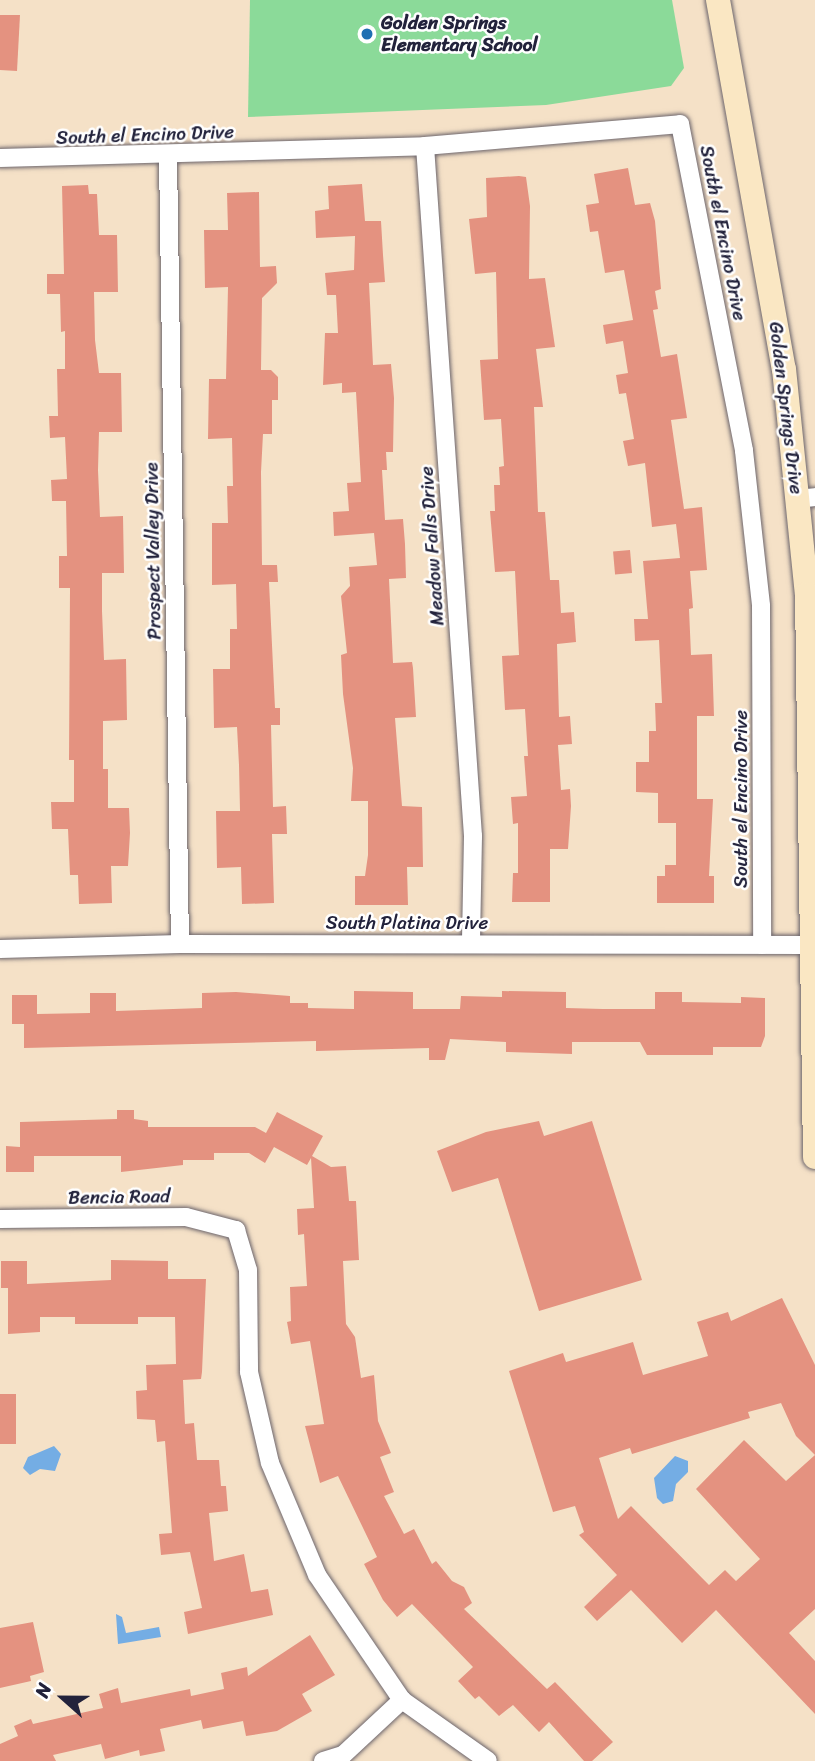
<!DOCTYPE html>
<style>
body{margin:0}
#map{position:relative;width:815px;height:1761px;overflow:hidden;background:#f5e1c7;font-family:Sriracha,sans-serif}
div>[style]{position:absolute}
.green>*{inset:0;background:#8bda99}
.water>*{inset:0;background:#74ade4}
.building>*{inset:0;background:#e49280;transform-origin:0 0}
.roads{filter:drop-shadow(0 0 2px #6c656c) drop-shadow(0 0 2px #6c656c)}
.street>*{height:18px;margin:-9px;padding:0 9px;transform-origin:9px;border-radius:9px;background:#fff}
.secondary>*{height:24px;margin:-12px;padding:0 12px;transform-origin:12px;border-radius:12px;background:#fae7c3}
.dots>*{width:19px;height:19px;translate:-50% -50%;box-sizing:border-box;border:4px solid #fff;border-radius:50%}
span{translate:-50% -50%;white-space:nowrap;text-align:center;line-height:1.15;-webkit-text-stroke:5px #fff;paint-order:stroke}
.poi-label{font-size:19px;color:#22223b;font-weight:700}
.left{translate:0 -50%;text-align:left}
.street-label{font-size:19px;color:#22223b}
.north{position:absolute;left:28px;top:1663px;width:70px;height:70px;-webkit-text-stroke:5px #fff;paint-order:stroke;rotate:291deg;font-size:19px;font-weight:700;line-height:28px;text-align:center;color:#22223b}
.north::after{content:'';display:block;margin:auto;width:24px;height:32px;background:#22223b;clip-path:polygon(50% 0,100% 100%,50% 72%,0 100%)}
</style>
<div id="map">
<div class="green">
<i style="clip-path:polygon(250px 0,672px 0,684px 68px,671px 86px,546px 105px,248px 117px)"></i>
</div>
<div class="water">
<i style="clip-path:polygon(54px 1446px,61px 1454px,55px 1471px,40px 1469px,30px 1475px,23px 1468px,28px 1457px)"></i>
<i style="clip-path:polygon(675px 1456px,688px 1461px,688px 1472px,676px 1484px,673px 1501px,663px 1504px,657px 1498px,654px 1478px)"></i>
<i style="clip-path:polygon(116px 1614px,122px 1617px,126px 1633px,159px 1627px,161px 1637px,118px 1644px)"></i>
</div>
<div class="building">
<i style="clip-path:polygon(0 15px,20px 15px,17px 71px,0 70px)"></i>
<i style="clip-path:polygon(628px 168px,635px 205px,650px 203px,655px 221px,661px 289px,655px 291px,658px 309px,653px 310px,661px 357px,677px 354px,687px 418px,671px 420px,684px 509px,702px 507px,707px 570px,690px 571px,693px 608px,689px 609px,691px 655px,712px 654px,714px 716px,697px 716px,697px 799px,713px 799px,709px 876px,714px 876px,714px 903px,657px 903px,657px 876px,665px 876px,665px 865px,676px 865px,676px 823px,658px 823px,658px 793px,636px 792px,636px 762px,649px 762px,649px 731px,656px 731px,655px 703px,662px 703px,659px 640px,635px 641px,634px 619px,648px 619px,643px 561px,680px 558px,676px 524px,652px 527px,645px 463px,628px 466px,623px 441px,634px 439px,626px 393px,619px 394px,616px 375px,628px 373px,623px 341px,606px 344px,603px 325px,633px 320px,624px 270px,605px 273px,598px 231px,590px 232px,586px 205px,599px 203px,594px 174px)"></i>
<i style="clip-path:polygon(519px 176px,526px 177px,530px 206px,529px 279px,545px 278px,555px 347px,536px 349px,543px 407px,534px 407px,538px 512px,545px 512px,550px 580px,559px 580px,561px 613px,574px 612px,576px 642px,557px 644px,559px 717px,570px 716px,572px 744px,558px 745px,561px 790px,570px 789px,571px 806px,568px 849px,550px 849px,550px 902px,512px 902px,513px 873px,518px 873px,518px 823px,513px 824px,511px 797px,527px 796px,524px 756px,528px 756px,525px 709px,505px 710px,502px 656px,519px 655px,515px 571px,495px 572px,490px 511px,495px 511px,494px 485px,500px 485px,499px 467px,504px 466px,501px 419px,484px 420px,480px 360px,498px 359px,496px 272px,475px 274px,469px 219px,487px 217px,486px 178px)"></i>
<i style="clip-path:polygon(362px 184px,365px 221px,381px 221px,383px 255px,385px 282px,369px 283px,373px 365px,391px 364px,394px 398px,393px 452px,386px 452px,387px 470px,382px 470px,385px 520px,403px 519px,405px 544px,406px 578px,389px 579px,393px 663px,412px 662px,413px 668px,416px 717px,395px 718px,402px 806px,422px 807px,423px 867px,407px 867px,408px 905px,355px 905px,355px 876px,365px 876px,368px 855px,368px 801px,351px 801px,353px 768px,343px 694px,341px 655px,347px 653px,341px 596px,350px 586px,349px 567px,377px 565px,374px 533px,334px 536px,333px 512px,349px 511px,347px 483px,361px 482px,356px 392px,342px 393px,342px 383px,323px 385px,325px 333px,338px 333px,336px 295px,327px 295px,325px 273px,354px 270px,355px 236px,316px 238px,315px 211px,329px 209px,328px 186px)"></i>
<i style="clip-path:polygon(88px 185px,89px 194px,97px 194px,99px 235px,117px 235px,118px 292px,94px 292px,95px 340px,99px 373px,121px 373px,122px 432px,99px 432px,98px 470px,100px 517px,123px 516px,124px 573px,102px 573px,102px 611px,104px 660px,126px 659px,127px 720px,103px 721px,103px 769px,108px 769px,108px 808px,129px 808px,130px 833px,128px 866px,111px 866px,112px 903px,79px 904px,78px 875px,70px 875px,68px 829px,52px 829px,51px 802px,74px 802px,74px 760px,69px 760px,70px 588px,59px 588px,59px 556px,67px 556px,66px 501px,52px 501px,51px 480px,67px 479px,65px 437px,50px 438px,49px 416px,58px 416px,57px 369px,65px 369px,65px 331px,61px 332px,60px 294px,47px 294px,47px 274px,64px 274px,62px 186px)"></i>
<i style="clip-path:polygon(259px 192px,260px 267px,276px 266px,277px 283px,262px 298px,261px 370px,271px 370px,278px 377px,278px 400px,272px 400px,272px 434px,263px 434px,261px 472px,262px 565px,277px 565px,278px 582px,269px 582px,275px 708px,280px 708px,280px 725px,271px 725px,273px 807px,286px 806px,287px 834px,272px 834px,274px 903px,242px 904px,241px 867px,217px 868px,216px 811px,240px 811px,239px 765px,237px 727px,214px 728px,213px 669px,230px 669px,230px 629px,237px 629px,236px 584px,212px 585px,212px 523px,228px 523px,227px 486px,233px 486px,232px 438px,208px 439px,209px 379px,226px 379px,228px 287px,205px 288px,204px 230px,228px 230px,227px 193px)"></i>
<i style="left:630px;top:550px;width:23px;height:17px;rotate:85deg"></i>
<i style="clip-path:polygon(354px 991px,413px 992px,413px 1009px,460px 1009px,461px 996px,502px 997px,502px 991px,566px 992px,566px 1008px,603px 1009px,655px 1009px,655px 992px,682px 992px,682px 1002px,741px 1003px,741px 997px,765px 998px,765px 1036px,761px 1047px,713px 1047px,713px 1055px,647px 1055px,640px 1042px,572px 1042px,572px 1054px,506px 1052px,506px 1042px,450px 1039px,445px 1060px,429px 1060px,429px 1048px,316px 1051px,316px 1041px,24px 1048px,24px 1024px,12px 1024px,12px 995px,37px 995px,37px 1014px,90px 1013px,90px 993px,116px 993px,116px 1011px,202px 1008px,202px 993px,236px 992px,290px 996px,290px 1003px,308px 1003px,308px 1008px,354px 1009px)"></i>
<i style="clip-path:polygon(117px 1110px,134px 1110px,134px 1119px,148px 1121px,148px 1127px,255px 1127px,266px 1133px,277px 1112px,323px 1136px,312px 1156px,331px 1167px,346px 1166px,349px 1201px,356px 1201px,359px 1260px,343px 1261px,346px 1324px,355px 1337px,361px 1378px,374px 1375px,378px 1421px,391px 1453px,380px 1457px,394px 1492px,384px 1496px,404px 1534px,414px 1529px,432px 1564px,436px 1561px,452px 1581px,464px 1587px,472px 1603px,464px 1609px,547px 1689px,555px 1682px,613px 1742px,592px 1761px,584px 1761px,549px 1722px,539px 1732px,513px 1705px,499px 1716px,479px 1696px,475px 1699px,458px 1681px,473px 1667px,412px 1604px,397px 1617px,383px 1600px,364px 1564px,377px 1557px,338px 1476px,320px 1483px,305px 1426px,324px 1424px,310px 1341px,291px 1344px,287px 1322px,291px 1321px,290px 1287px,307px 1286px,304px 1234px,298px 1235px,297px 1209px,314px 1208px,311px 1158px,307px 1165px,274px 1147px,265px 1163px,249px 1153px,214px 1153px,214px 1160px,183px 1160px,183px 1165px,121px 1172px,121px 1156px,34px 1156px,34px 1172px,6px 1172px,6px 1146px,20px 1147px,20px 1122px,117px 1119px)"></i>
<i style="clip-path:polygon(539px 1121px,544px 1136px,592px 1121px,642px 1280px,539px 1311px,498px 1178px,452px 1192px,437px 1151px,486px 1132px)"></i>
<i style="clip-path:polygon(111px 1260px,168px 1261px,168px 1279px,206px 1279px,202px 1372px,201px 1379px,183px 1380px,185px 1424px,194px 1423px,197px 1460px,219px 1460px,221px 1486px,226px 1486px,228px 1511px,209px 1513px,214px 1561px,244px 1554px,251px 1592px,268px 1589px,273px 1615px,188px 1634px,184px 1612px,202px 1608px,190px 1552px,161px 1555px,159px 1534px,172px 1533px,165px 1441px,157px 1442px,155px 1420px,137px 1419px,136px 1391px,147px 1390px,146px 1365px,176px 1364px,175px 1317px,138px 1317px,138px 1324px,75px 1324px,75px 1317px,40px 1317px,40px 1332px,8px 1334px,8px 1288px,1px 1288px,1px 1261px,27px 1261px,27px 1284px,111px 1280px)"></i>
<i style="clip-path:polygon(evenodd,782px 1298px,815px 1365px,815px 1609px,789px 1633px,815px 1661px,815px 1714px,716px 1610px,682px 1643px,631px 1590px,597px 1621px,584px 1607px,617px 1575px,579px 1535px,584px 1532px,575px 1506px,553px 1512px,509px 1371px,563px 1353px,566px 1362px,633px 1342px,643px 1375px,708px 1356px,697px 1322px,728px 1312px,731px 1321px,782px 1298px,781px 1403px,796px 1436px,815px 1455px,786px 1481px,744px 1440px,696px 1489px,760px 1559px,736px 1581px,725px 1570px,709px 1585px,631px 1506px,618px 1519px,599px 1458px,630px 1448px,632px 1454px,750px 1418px,748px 1412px,781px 1403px)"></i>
<i style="left:0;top:1394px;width:16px;height:50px"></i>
<i style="clip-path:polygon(33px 1622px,44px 1672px,30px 1676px,31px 1681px,0 1688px,0 1628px)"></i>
<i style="clip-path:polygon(310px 1635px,335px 1675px,302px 1694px,312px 1711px,277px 1731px,246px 1736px,243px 1721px,203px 1729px,201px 1720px,160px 1729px,165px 1751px,140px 1756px,139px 1750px,105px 1759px,101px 1744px,53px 1755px,56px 1761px,0 1761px,0 1744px,18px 1736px,14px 1726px,31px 1719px,33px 1724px,103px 1708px,99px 1694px,118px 1688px,121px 1703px,190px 1689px,191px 1696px,224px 1689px,221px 1673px,247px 1667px,248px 1676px)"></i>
</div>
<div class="roads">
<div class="street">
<i style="left:425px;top:146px;width:692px;rotate:86.02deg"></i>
<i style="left:473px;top:836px;width:108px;rotate:91.1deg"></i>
<i style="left:168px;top:156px;width:788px;rotate:89.13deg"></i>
<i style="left:0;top:158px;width:425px;rotate:-1.6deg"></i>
<i style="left:425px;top:146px;width:256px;rotate:-4.9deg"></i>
<i style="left:680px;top:124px;width:333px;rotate:78.9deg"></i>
<i style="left:744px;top:451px;width:156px;rotate:83.7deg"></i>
<i style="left:761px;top:606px;width:339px;rotate:89.8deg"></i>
<i style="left:797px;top:499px;width:18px;rotate:-6deg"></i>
<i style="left:0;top:949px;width:180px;rotate:-1.6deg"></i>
<i style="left:180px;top:944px;width:634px;rotate:0.09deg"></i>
<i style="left:0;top:1219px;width:186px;rotate:-0.6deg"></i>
<i style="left:186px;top:1217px;width:52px;rotate:14.6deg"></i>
<i style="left:236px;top:1230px;width:42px;rotate:73.3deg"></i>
<i style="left:248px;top:1270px;width:102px;rotate:89.4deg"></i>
<i style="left:249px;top:1372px;width:93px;rotate:77deg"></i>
<i style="left:270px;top:1463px;width:121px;rotate:67.2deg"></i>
<i style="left:317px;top:1575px;width:151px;rotate:55.8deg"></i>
<i style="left:402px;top:1700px;width:105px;rotate:35.3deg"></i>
<i style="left:323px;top:1761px;width:21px;rotate:-17deg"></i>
<i style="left:343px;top:1755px;width:81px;rotate:-43deg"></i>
</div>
<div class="secondary">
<i style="left:718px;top:0;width:375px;rotate:79.9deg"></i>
<i style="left:784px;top:369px;width:226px;rotate:84.2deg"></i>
<i style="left:807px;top:594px;width:563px;rotate:89.19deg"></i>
</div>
</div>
<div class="dots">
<i style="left:367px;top:34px;background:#1f6fb2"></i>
</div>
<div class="poi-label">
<span class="left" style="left:381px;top:34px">Golden Springs<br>Elementary School</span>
</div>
<div class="street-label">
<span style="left:145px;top:135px;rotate:-2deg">South el Encino Drive</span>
<span style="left:723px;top:233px;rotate:79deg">South el Encino Drive</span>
<span style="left:786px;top:408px;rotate:83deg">Golden Springs Drive</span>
<span style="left:432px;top:546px;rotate:-94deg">Meadow Falls Drive</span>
<span style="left:153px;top:551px;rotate:-91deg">Prospect Valley Drive</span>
<span style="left:741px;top:799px;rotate:-90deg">South el Encino Drive</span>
<span style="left:407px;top:923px">South Platina Drive</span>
<span style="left:119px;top:1197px;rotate:-1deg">Bencia Road</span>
</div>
<div class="north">N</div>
</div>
